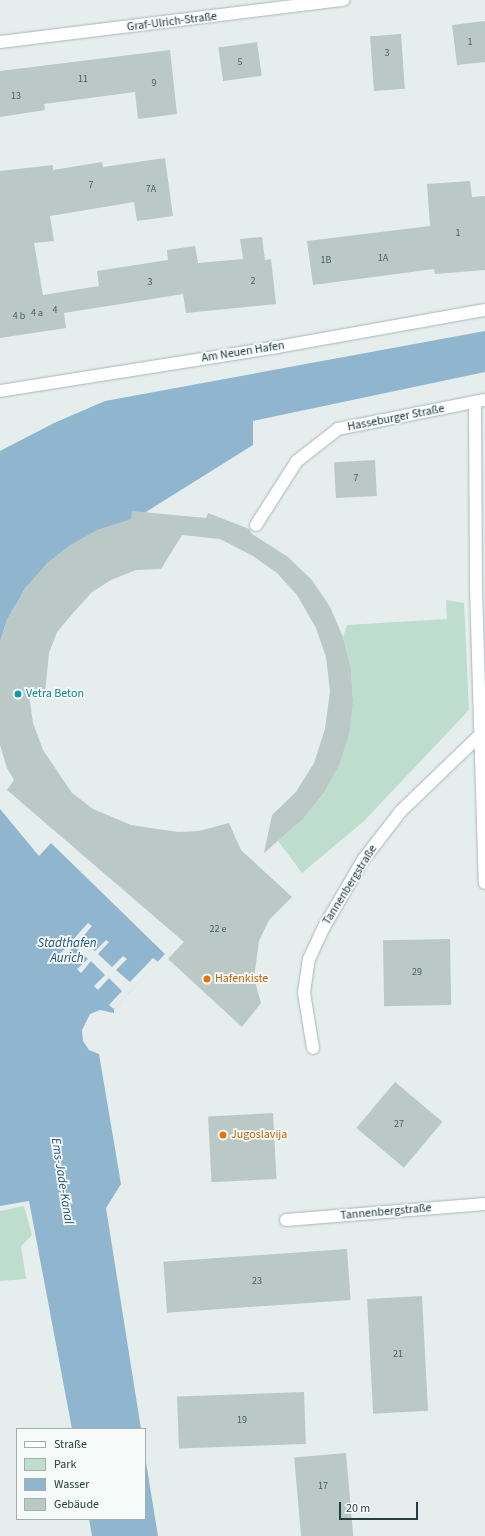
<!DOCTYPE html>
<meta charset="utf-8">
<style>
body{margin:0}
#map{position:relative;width:485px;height:1536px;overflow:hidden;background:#e5eeec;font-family:"Source Sans 3",sans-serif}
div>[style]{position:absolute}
.green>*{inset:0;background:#bfddcf}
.water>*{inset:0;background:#90b6cf}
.pier>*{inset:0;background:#e5eeec}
.building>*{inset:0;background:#bac8c6;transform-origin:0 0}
.roads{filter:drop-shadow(0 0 1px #a8b6b4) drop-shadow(0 0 1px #a8b6b4)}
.street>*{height:12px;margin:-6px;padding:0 6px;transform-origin:6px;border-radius:6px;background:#fff}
.dots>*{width:11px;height:11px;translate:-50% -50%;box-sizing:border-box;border:2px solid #f6faf9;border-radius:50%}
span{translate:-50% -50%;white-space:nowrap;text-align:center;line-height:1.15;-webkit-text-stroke:3.5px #f6faf9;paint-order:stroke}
.number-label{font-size:10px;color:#4a6160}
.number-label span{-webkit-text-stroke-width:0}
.street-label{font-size:12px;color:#253f3e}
.culture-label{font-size:12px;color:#0d838f}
.left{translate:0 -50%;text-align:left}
.food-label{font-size:12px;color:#c56008}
.water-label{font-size:13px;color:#215479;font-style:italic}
.legend{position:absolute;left:16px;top:1428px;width:130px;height:92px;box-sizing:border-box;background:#f6faf9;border:1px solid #a2afae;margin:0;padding:5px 7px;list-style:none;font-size:12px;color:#253f3e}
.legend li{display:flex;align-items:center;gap:8px;height:20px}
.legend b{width:20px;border:1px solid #a2afae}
.scale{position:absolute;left:339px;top:1502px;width:79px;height:18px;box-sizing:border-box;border:2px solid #253f3e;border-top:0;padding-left:5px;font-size:12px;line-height:14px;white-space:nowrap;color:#253f3e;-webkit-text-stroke:3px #f6faf9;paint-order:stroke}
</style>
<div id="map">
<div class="green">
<i style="clip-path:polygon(446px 600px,464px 603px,469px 710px,364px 821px,302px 873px,278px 841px,303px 819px,323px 794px,353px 701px,351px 669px,343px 637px,347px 625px,447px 619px)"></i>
<i style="clip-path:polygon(24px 1206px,32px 1235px,21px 1246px,26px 1279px,0 1281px,0 1211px)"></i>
</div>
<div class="water">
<i style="clip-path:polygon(485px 331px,485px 372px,253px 421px,253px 445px,26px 587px,7px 620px,0 642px,0 451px,54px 423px,105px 401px)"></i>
<i style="clip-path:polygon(0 809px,39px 856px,51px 843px,165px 954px,114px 1009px,114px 1013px,100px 1010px,90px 1014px,82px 1030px,83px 1041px,89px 1050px,99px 1054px,121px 1184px,106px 1208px,141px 1429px,72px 1429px,29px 1201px,0 1206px)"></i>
<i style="clip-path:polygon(145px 1456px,158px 1536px,92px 1536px,89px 1519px,145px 1519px)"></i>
</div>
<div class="pier">
<i style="clip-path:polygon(88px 923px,92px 926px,82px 938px,95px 951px,106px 940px,109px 942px,98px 954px,112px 967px,123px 956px,127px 959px,116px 970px,130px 982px,153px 958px,158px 962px,114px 1009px,109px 1005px,122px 991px,109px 978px,98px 990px,94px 986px,105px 975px,91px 961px,81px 973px,77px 969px,88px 959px,74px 946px,63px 957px,60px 954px)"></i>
</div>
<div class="building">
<i style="clip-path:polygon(485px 21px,485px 62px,457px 65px,452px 25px)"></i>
<i style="left:401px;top:34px;width:55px;height:31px;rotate:86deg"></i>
<i style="left:257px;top:42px;width:34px;height:39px;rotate:82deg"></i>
<i style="clip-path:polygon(170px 50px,177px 114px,138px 119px,135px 92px,44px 104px,45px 110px,0 117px,0 71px)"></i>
<i style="clip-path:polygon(165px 158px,173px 216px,137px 221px,134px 202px,50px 216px,54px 241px,34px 243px,43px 295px,99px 286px,97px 271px,168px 260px,167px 250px,195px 246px,198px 263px,243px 259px,240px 239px,262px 237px,265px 260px,271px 259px,276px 304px,186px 313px,183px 294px,64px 313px,66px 328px,0 338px,0 171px,53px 165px,53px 170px,102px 162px,103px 167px)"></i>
<i style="clip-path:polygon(470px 181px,472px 197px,485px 196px,485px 270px,435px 274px,434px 269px,313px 285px,307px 241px,430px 226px,427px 184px)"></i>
<i style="left:375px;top:460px;width:36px;height:41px;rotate:87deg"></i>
<i style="clip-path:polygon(132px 511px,206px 518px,208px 513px,249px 529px,252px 534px,288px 557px,312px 580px,330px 607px,343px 637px,351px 669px,353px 701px,349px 734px,339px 765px,323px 794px,303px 819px,264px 853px,272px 815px,296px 792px,314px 763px,325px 729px,330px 691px,326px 657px,316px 628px,297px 595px,277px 573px,253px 556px,220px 539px,182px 535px,161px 569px,136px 570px,111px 580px,92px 592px,74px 612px,57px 632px,49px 653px,45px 693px,29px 695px,33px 723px,43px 750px,72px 793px,93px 809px,131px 825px,178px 832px,199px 831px,229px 823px,241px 850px,292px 897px,269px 920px,259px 941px,254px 978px,261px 1003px,242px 1027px,168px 959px,184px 942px,7px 790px,14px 780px,7px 768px,0 745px,0 642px,7px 620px,26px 587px,47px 563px,70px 545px,97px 530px,131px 519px)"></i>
<i style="left:450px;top:939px;width:66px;height:67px;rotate:89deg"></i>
<i style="left:395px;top:1082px;width:62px;height:60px;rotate:40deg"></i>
<i style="left:273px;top:1113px;width:66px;height:65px;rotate:87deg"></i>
<i style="left:347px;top:1249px;width:51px;height:184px;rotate:86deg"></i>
<i style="left:422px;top:1296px;width:115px;height:55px;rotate:87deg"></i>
<i style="left:304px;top:1392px;width:52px;height:127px;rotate:88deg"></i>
<i style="left:346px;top:1453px;width:83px;height:52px;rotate:85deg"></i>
</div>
<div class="roads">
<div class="street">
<i style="left:0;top:42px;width:346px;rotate:-7deg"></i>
<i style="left:0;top:391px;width:280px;rotate:-9deg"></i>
<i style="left:277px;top:347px;width:211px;rotate:-10.1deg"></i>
<i style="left:475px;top:403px;width:185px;rotate:89.7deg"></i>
<i style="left:476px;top:588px;width:295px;rotate:88.3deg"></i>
<i style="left:256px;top:525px;width:76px;rotate:-57.4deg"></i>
<i style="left:297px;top:461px;width:52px;rotate:-38deg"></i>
<i style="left:338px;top:429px;width:150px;rotate:-11.2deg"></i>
<i style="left:313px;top:1048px;width:56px;rotate:-99.3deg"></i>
<i style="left:304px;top:993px;width:34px;rotate:-82deg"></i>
<i style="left:309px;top:959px;width:35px;rotate:-65deg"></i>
<i style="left:324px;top:927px;width:78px;rotate:-59.8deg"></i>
<i style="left:363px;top:860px;width:62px;rotate:-52.2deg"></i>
<i style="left:401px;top:811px;width:110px;rotate:-43.9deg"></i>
<i style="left:286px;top:1220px;width:200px;rotate:-4.6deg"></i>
</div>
</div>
<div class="dots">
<i style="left:18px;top:694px;background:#0f9aa8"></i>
<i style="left:207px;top:979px;background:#e8710a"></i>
<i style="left:223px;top:1135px;background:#e8710a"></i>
</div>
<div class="number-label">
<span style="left:470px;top:43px">1</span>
<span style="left:387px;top:54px">3</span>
<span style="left:240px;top:63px">5</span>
<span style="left:83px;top:80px">11</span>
<span style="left:154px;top:84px">9</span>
<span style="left:16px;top:97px">13</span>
<span style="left:91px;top:186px">7</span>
<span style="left:151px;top:190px">7A</span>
<span style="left:458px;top:234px">1</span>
<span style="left:383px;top:259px">1A</span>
<span style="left:326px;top:261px">1B</span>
<span style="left:253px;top:282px">2</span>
<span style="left:150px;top:283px">3</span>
<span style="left:55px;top:311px">4</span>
<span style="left:37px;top:314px">4 a</span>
<span style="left:19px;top:317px">4 b</span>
<span style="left:356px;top:479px">7</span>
<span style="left:218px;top:930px">22 e</span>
<span style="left:417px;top:973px">29</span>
<span style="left:399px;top:1125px">27</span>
<span style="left:257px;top:1282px">23</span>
<span style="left:398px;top:1355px">21</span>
<span style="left:242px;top:1421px">19</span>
<span style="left:323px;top:1487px">17</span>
</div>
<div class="street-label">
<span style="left:172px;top:22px;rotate:-7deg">Graf-Ulrich-Straße</span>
<span style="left:243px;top:352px;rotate:-9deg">Am Neuen Hafen</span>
<span style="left:396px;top:418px;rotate:-11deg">Hasseburger Straße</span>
<span style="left:350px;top:885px;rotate:-58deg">Tannenbergstraße</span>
<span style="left:386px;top:1212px;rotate:-5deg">Tannenbergstraße</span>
</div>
<div class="culture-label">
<span class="left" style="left:26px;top:694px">Vetra Beton</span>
</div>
<div class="food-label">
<span class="left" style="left:215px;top:979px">Hafenkiste</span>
<span class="left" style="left:231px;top:1135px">Jugoslavija</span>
</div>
<div class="water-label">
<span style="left:67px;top:951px">Stadthafen<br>Aurich</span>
<span style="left:62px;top:1181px;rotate:81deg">Ems-Jade-Kanal</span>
</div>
<ul class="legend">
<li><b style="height:5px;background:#fff"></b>Straße</li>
<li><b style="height:11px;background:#bfddcf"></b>Park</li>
<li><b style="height:11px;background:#90b6cf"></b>Wasser</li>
<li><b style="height:11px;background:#bac8c6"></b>Gebäude</li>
</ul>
<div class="scale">20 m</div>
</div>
